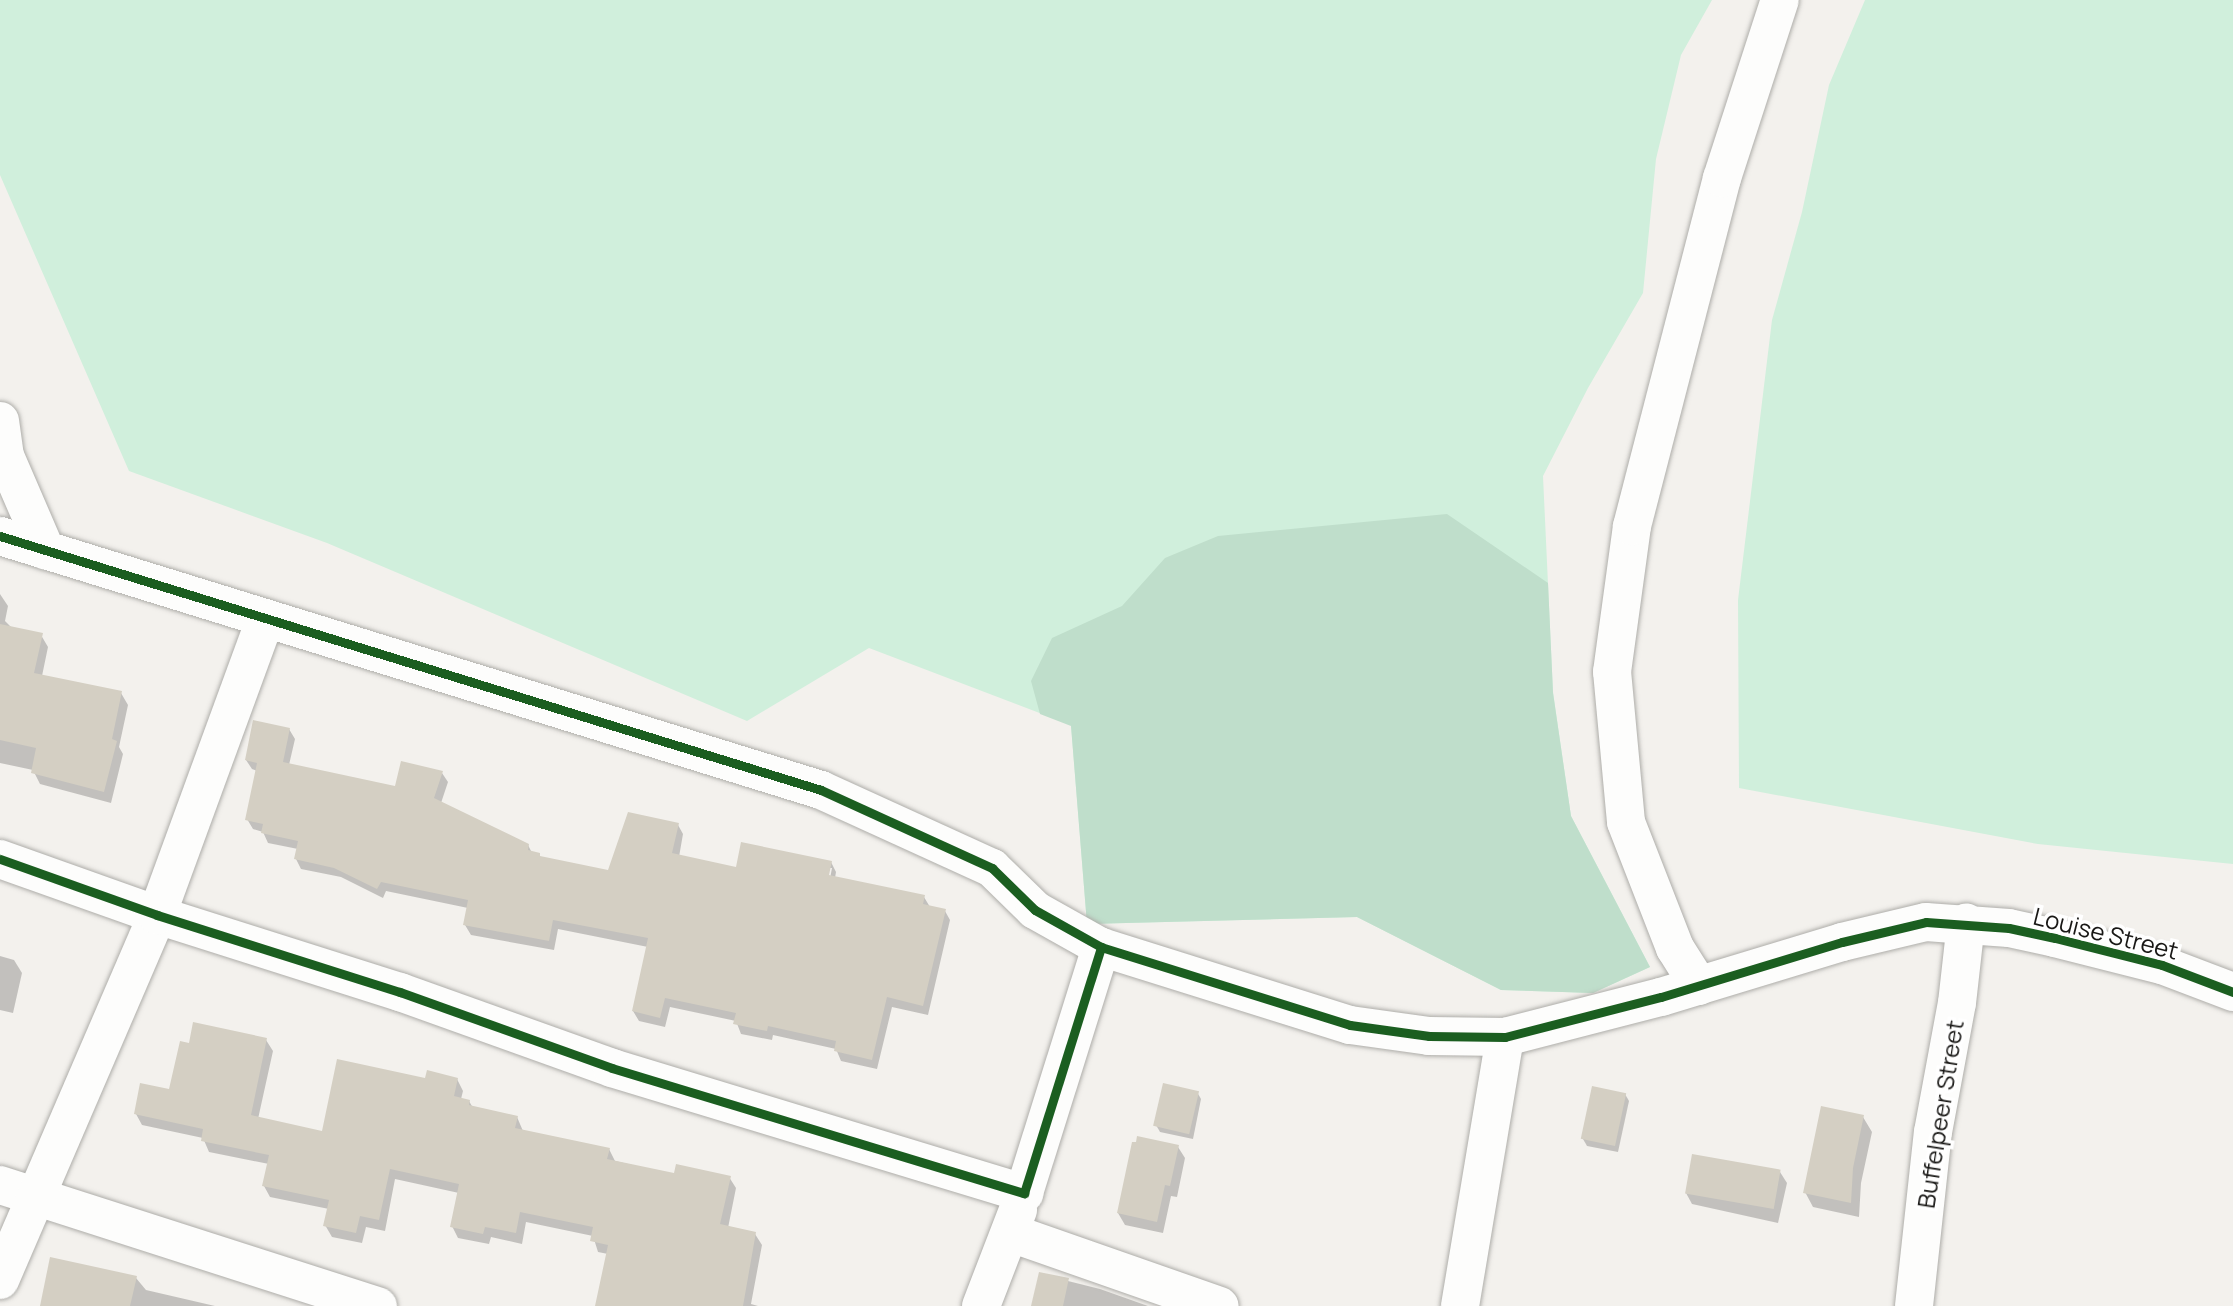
<!DOCTYPE html>
<style>
body{margin:0}
#map{position:relative;width:2233px;height:1306px;overflow:hidden;background:#f3f1ed;font-family:Manrope,sans-serif}
div>[style]{position:absolute}
.green>*{inset:0;background:#d0efdc}
.forest>*{inset:0;background:#bfdecb}
.shadow>*{inset:0;background:#0003}
.building>*{inset:0;background:#d4cfc3;transform-origin:0 0}
.roads{filter:drop-shadow(0 0 2px #aeada9) drop-shadow(0 0 2px #aeada9)}
.street>*{height:38px;margin:-19px;padding:0 19px;transform-origin:19px;border-radius:19px;background:#fdfdfc}
.cycleway>*{height:9px;margin:-4.5px;padding:0 4.5px;transform-origin:4.5px;border-radius:4.5px;background:#1b5e20}
span{translate:-50% -50%;white-space:nowrap;text-align:center;line-height:1.15;-webkit-text-stroke:7px #fff;paint-order:stroke}
.street-label{font-size:24px;color:#191816}
</style>
<div id="map">
<div class="green">
<i style="clip-path:polygon(0 0,1712px 0,1681px 55px,1656px 159px,1643px 293px,1588px 388px,1543px 476px,1553px 692px,1571px 816px,1650px 967px,1593px 993px,1501px 990px,1357px 917px,1087px 924px,1071px 725px,869px 648px,747px 721px,327px 543px,129px 471px,0 175px)"></i>
<i style="clip-path:polygon(1865px 0,2233px 0,2233px 864px,2038px 844px,1739px 788px,1738px 600px,1772px 320px,1802px 212px,1829px 85px)"></i>
</div>
<div class="forest">
<i style="clip-path:polygon(1447px 514px,1548px 583px,1553px 693px,1571px 816px,1650px 967px,1593px 993px,1501px 990px,1357px 917px,1087px 924px,1071px 726px,1040px 714px,1031px 681px,1052px 638px,1122px 606px,1165px 558px,1218px 536px)"></i>
</div>
<div class="shadow">
<i style="clip-path:polygon(0 594px,8px 606px,5px 621px,13px 629px,41px 635px,48px 647px,42px 676px,121px 693px,128px 705px,119px 747px,123px 754px,111px 803px,40px 784px,33px 770px,0 763px)"></i>
<i style="clip-path:polygon(evenodd,289px 729px,295px 739px,289px 765px,396px 788px,442px 773px,448px 782px,441px 803px,528px 845px,532px 853px,541px 858px,609px 872px,678px 825px,683px 834px,679px 857px,737px 869px,831px 862px,836px 872px,835px 878px,924px 897px,930px 907px,945px 911px,950px 920px,928px 1015px,892px 1007px,877px 1069px,841px 1061px,836px 1049px,773px 1035px,772px 1040px,741px 1034px,736px 1021px,670px 1007px,665px 1027px,639px 1021px,633px 1011px,648px 947px,558px 929px,554px 950px,471px 935px,465px 925px,468px 908px,386px 891px,383px 898px,341px 877px,301px 869px,296px 859px,298px 849px,268px 843px,263px 832px,253px 829px,247px 819px,257px 771px,252px 769px,246px 760px,289px 729px,828px 868px,832px 868px,829px 884px,828px 868px)"></i>
<i style="clip-path:polygon(0 956px,14px 960px,22px 973px,13px 1013px,0 1010px)"></i>
<i style="clip-path:polygon(266px 1040px,273px 1051px,258px 1119px,323px 1133px,426px 1080px,457px 1079px,463px 1091px,461px 1099px,469px 1101px,473px 1108px,517px 1117px,523px 1131px,609px 1149px,615px 1161px,675px 1175px,729px 1177px,736px 1188px,728px 1228px,755px 1234px,762px 1245px,751px 1304px,758px 1306px,596px 1306px,608px 1254px,598px 1252px,593px 1236px,526px 1222px,522px 1244px,491px 1237px,489px 1244px,458px 1238px,452px 1226px,459px 1193px,395px 1179px,385px 1231px,366px 1227px,362px 1243px,332px 1237px,325px 1225px,329px 1209px,270px 1197px,264px 1186px,269px 1164px,209px 1152px,203px 1138px,142px 1125px,136px 1114px,170px 1091px,190px 1045px)"></i>
<i style="clip-path:polygon(1197px 1092px,1201px 1099px,1193px 1139px,1160px 1132px,1156px 1125px)"></i>
<i style="clip-path:polygon(1625px 1094px,1629px 1101px,1618px 1152px,1587px 1146px,1583px 1139px)"></i>
<i style="clip-path:polygon(1863px 1117px,1872px 1132px,1861px 1183px,1859px 1217px,1813px 1207px,1805px 1192px)"></i>
<i style="clip-path:polygon(1178px 1147px,1185px 1158px,1177px 1197px,1171px 1196px,1163px 1233px,1125px 1225px,1118px 1213px)"></i>
<i style="clip-path:polygon(1780px 1172px,1787px 1183px,1778px 1223px,1692px 1204px,1686px 1193px)"></i>
<i style="clip-path:polygon(1040px 1274px,1100px 1289px,1148px 1306px,1033px 1306px)"></i>
<i style="clip-path:polygon(136px 1278px,146px 1290px,215px 1306px,41px 1306px)"></i>
</div>
<div class="building">
<i style="clip-path:polygon(0 624px,43px 633px,34px 673px,122px 691px,112px 739px,117px 741px,104px 792px,31px 773px,36px 748px,0 740px)"></i>
<i style="clip-path:polygon(253px 720px,290px 728px,283px 762px,395px 786px,401px 761px,443px 771px,434px 798px,529px 844px,528px 850px,540px 853px,540px 856px,608px 870px,628px 812px,679px 823px,672px 853px,736px 867px,741px 842px,832px 861px,829px 875px,925px 895px,923px 904px,946px 909px,923px 1006px,887px 997px,872px 1060px,834px 1051px,836px 1041px,768px 1026px,767px 1031px,733px 1024px,736px 1013px,665px 998px,660px 1018px,632px 1011px,648px 938px,553px 920px,549px 941px,463px 925px,468px 900px,381px 882px,377px 889px,334px 868px,294px 859px,298px 841px,261px 833px,263px 824px,245px 820px,257px 763px,245px 760px)"></i>
<i style="clip-path:polygon(193px 1022px,267px 1038px,251px 1115px,322px 1131px,337px 1059px,425px 1078px,427px 1070px,458px 1078px,454px 1096px,470px 1100px,469px 1105px,518px 1116px,515px 1128px,610px 1148px,607px 1159px,674px 1173px,676px 1164px,731px 1176px,720px 1224px,756px 1232px,743px 1306px,595px 1306px,608px 1245px,590px 1241px,593px 1227px,520px 1212px,516px 1233px,485px 1227px,483px 1234px,450px 1227px,459px 1184px,390px 1169px,379px 1220px,360px 1216px,356px 1233px,323px 1226px,329px 1200px,262px 1186px,269px 1155px,201px 1141px,203px 1129px,134px 1114px,140px 1083px,169px 1089px,180px 1041px,189px 1043px)"></i>
<i style="left:1163px;top:1083px;width:37px;height:44px;rotate:13deg"></i>
<i style="left:1592px;top:1086px;width:35px;height:54px;rotate:12deg"></i>
<i style="clip-path:polygon(1821px 1106px,1864px 1115px,1853px 1168px,1851px 1203px,1803px 1193px)"></i>
<i style="clip-path:polygon(1137px 1136px,1179px 1145px,1170px 1186px,1165px 1185px,1157px 1222px,1117px 1213px,1132px 1142px,1136px 1142px)"></i>
<i style="left:1692px;top:1154px;width:90px;height:40px;rotate:10deg"></i>
<i style="clip-path:polygon(50px 1257px,137px 1276px,130px 1306px,40px 1306px)"></i>
<i style="clip-path:polygon(1039px 1272px,1069px 1278px,1063px 1306px,1031px 1306px)"></i>
</div>
<div class="roads">
<div class="street">
<i style="left:0;top:421px;width:35px;rotate:82deg"></i>
<i style="left:5px;top:456px;width:103px;rotate:66.7deg"></i>
<i style="left:0;top:536px;width:859px;rotate:17.19deg"></i>
<i style="left:821px;top:790px;width:188px;rotate:24.5deg"></i>
<i style="left:992px;top:868px;width:60px;rotate:44.3deg"></i>
<i style="left:1035px;top:910px;width:76px;rotate:29.3deg"></i>
<i style="left:0;top:859px;width:167px;rotate:19.6deg"></i>
<i style="left:157px;top:915px;width:255px;rotate:17.6deg"></i>
<i style="left:400px;top:992px;width:225px;rotate:19.7deg"></i>
<i style="left:612px;top:1068px;width:431px;rotate:16.9deg"></i>
<i style="left:1024px;top:1193px;width:258px;rotate:-72.6deg"></i>
<i style="left:1101px;top:947px;width:261px;rotate:17.4deg"></i>
<i style="left:1350px;top:1025px;width:80px;rotate:7.9deg"></i>
<i style="left:1429px;top:1036px;width:76px;rotate:0.8deg"></i>
<i style="left:1505px;top:1037px;width:161px;rotate:-14.4deg"></i>
<i style="left:1661px;top:997px;width:189px;rotate:-16.9deg"></i>
<i style="left:1842px;top:942px;width:86px;rotate:-13.4deg"></i>
<i style="left:1926px;top:922px;width:83px;rotate:4.1deg"></i>
<i style="left:2009px;top:928px;width:47px;rotate:12.3deg"></i>
<i style="left:2055px;top:938px;width:110px;rotate:14.2deg"></i>
<i style="left:2162px;top:965px;width:76px;rotate:20.8deg"></i>
<i style="left:1699px;top:986px;width:45px;rotate:-122.3deg"></i>
<i style="left:1675px;top:948px;width:135px;rotate:-111.3deg"></i>
<i style="left:1626px;top:822px;width:151px;rotate:-95.3deg"></i>
<i style="left:1612px;top:672px;width:147px;rotate:-82.2deg"></i>
<i style="left:1632px;top:526px;width:359px;rotate:-75.5deg"></i>
<i style="left:1722px;top:178px;width:187px;rotate:-72deg"></i>
<i style="left:0;top:1185px;width:397px;rotate:17.8deg"></i>
<i style="left:1011px;top:1233px;width:221px;rotate:19.3deg"></i>
<i style="left:0;top:1280px;width:397px;rotate:-66.7deg"></i>
<i style="left:157px;top:915px;width:314px;rotate:-69.9deg"></i>
<i style="left:981px;top:1306px;width:103px;rotate:-68.9deg"></i>
<i style="left:1460px;top:1306px;width:273px;rotate:-80.5deg"></i>
<i style="left:1914px;top:1306px;width:175px;rotate:-83.8deg"></i>
<i style="left:1933px;top:1132px;width:131px;rotate:-79.5deg"></i>
<i style="left:1957px;top:1003px;width:81px;rotate:-83.6deg"></i>
</div>
</div>
<div class="cycleway">
<i style="left:0;top:536px;width:859px;rotate:17.19deg"></i>
<i style="left:821px;top:790px;width:188px;rotate:24.5deg"></i>
<i style="left:992px;top:868px;width:60px;rotate:44.3deg"></i>
<i style="left:1035px;top:910px;width:76px;rotate:29.3deg"></i>
<i style="left:0;top:859px;width:167px;rotate:19.6deg"></i>
<i style="left:157px;top:915px;width:255px;rotate:17.6deg"></i>
<i style="left:400px;top:992px;width:225px;rotate:19.7deg"></i>
<i style="left:612px;top:1068px;width:431px;rotate:16.9deg"></i>
<i style="left:1024px;top:1193px;width:258px;rotate:-72.6deg"></i>
<i style="left:1101px;top:947px;width:261px;rotate:17.4deg"></i>
<i style="left:1350px;top:1025px;width:80px;rotate:7.9deg"></i>
<i style="left:1429px;top:1036px;width:76px;rotate:0.8deg"></i>
<i style="left:1505px;top:1037px;width:161px;rotate:-14.4deg"></i>
<i style="left:1661px;top:997px;width:189px;rotate:-16.9deg"></i>
<i style="left:1842px;top:942px;width:86px;rotate:-13.4deg"></i>
<i style="left:1926px;top:922px;width:83px;rotate:4.1deg"></i>
<i style="left:2009px;top:928px;width:47px;rotate:12.3deg"></i>
<i style="left:2055px;top:938px;width:110px;rotate:14.2deg"></i>
<i style="left:2162px;top:965px;width:76px;rotate:20.8deg"></i>
</div>
<div class="street-label">
<span style="left:2106px;top:933px;rotate:14deg">Louise Street</span>
<span style="left:1940px;top:1114px;rotate:-81deg">Buffelpeer Street</span>
</div>
</div>
